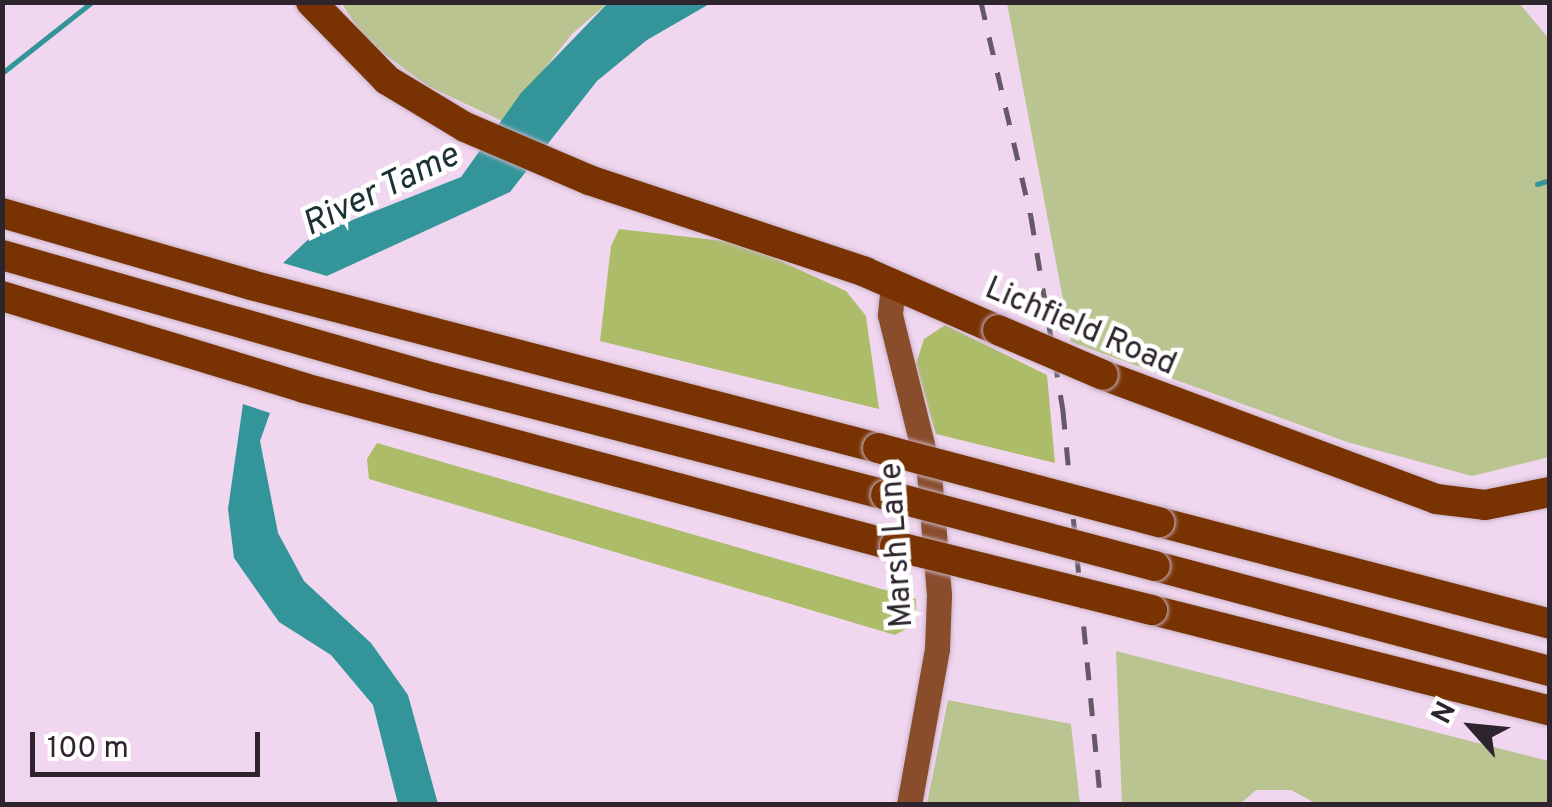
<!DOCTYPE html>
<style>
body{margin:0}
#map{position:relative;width:1552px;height:807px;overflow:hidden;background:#f0d7ef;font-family:Overpass,sans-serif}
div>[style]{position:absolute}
.green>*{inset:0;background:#b9c490}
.forest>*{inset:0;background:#acbc68}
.water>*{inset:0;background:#339599}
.stream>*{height:5px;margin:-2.5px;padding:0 2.5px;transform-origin:2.5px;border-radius:2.5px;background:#339599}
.roads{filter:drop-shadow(0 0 2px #c9b3c8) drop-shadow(0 0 2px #c9b3c8)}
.major>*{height:25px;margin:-12.5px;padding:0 12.5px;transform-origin:12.5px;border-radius:12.5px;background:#8a4d2c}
.highway>*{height:30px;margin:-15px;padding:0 15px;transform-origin:15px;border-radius:15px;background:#793302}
.rail>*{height:5px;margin-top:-2.5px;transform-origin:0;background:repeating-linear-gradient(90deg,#665865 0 18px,transparent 0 36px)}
.bridges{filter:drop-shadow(0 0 2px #c9b3c8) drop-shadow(0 0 2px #c9b3c8)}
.highway-bridge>*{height:30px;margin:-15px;padding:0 15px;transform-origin:15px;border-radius:15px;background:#793302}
span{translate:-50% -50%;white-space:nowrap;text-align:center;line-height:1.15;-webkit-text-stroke:9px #fff;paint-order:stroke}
.street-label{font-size:32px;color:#2d242d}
.water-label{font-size:35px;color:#1b3132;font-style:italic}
.frame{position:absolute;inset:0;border:5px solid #2d242d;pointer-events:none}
.north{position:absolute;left:1422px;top:677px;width:100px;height:100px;-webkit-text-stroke:8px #fff;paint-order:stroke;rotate:297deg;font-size:28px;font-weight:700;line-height:40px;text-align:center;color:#2d242d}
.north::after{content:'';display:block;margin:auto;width:35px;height:45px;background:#2d242d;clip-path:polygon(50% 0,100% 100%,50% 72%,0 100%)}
.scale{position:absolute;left:30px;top:732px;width:230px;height:45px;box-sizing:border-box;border:5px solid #2d242d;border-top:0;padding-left:12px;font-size:30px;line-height:35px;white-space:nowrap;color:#2d242d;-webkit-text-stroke:8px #fff;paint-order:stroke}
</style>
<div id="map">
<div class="green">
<i style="clip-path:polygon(342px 3px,608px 3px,573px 33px,502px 121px,428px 86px,364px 39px)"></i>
<i style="clip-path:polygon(1007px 3px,1519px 3px,1549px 39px,1549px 457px,1472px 476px,1347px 442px,1071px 342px)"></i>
<i style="clip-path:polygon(1116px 651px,1549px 761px,1549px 804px,1317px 804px,1291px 790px,1256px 790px,1240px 804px,1122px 804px)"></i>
<i style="clip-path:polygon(948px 700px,1071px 724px,1080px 804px,927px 804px)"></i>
</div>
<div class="forest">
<i style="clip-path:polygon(619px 229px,741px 243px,846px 291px,866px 316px,879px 409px,600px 341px,611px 246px)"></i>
<i style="clip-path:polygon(945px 325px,1047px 375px,1055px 463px,936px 434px,916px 364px,924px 339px)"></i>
<i style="clip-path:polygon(377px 443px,916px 599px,915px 624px,895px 635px,369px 479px,367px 459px)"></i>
</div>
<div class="water">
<i style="clip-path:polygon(608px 3px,711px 3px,647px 40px,597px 81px,510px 192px,327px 276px,283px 263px,312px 236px,461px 177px,521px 93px)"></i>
<i style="clip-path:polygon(243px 404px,270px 413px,260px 441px,278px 533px,304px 581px,371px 643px,408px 695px,438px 804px,398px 804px,373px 705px,331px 655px,279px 622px,234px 558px,228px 509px)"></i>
</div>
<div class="stream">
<i style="left:2px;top:73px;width:115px;rotate:-38.3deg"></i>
<i style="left:1537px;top:184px;width:14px;rotate:-17deg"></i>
</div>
<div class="roads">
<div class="major">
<i style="left:893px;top:285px;width:30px;rotate:96deg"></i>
<i style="left:890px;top:315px;width:163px;rotate:76.1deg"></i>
<i style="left:929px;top:473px;width:122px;rotate:85.3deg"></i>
<i style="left:939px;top:595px;width:54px;rotate:92.1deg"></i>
<i style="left:937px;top:649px;width:158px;rotate:100.2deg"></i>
</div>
<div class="highway">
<i style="left:311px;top:2px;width:109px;rotate:45.7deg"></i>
<i style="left:387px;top:80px;width:91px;rotate:31.1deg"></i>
<i style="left:465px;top:127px;width:135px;rotate:23.1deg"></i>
<i style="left:589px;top:180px;width:291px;rotate:18.4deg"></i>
<i style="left:865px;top:272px;width:145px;rotate:23.6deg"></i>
<i style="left:2px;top:213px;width:259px;rotate:16.1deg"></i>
<i style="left:251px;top:285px;width:648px;rotate:14.57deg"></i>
<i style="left:2px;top:255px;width:449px;rotate:15.9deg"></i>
<i style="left:434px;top:378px;width:467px;rotate:14.5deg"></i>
<i style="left:2px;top:296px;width:316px;rotate:16.9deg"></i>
<i style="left:304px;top:388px;width:612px;rotate:14.97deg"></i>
<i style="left:1103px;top:375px;width:355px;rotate:20.4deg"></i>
<i style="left:1436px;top:499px;width:49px;rotate:7deg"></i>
<i style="left:1485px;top:505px;width:66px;rotate:-11.3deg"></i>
<i style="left:1159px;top:522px;width:404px;rotate:14.6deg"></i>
<i style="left:1155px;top:566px;width:409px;rotate:14.9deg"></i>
<i style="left:1152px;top:610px;width:411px;rotate:14.2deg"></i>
</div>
</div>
<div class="rail">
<i style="left:981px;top:2px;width:221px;rotate:76.9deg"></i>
<i style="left:1031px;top:217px;width:197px;rotate:80.6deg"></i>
<i style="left:1063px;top:411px;width:395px;rotate:84.5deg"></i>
</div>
<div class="bridges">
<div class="highway-bridge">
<i style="left:998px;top:330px;width:114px;rotate:23.2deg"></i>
<i style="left:878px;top:448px;width:291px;rotate:14.8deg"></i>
<i style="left:886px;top:495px;width:278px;rotate:14.8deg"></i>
<i style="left:895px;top:546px;width:265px;rotate:14deg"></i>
</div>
</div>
<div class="street-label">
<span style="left:1080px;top:328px;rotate:23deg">Lichfield Road</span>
<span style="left:898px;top:545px;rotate:-94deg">Marsh Lane</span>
</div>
<div class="water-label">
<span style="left:381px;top:191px;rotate:-26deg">River Tame</span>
</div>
<div class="frame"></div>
<div class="north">N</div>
<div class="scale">100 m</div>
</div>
